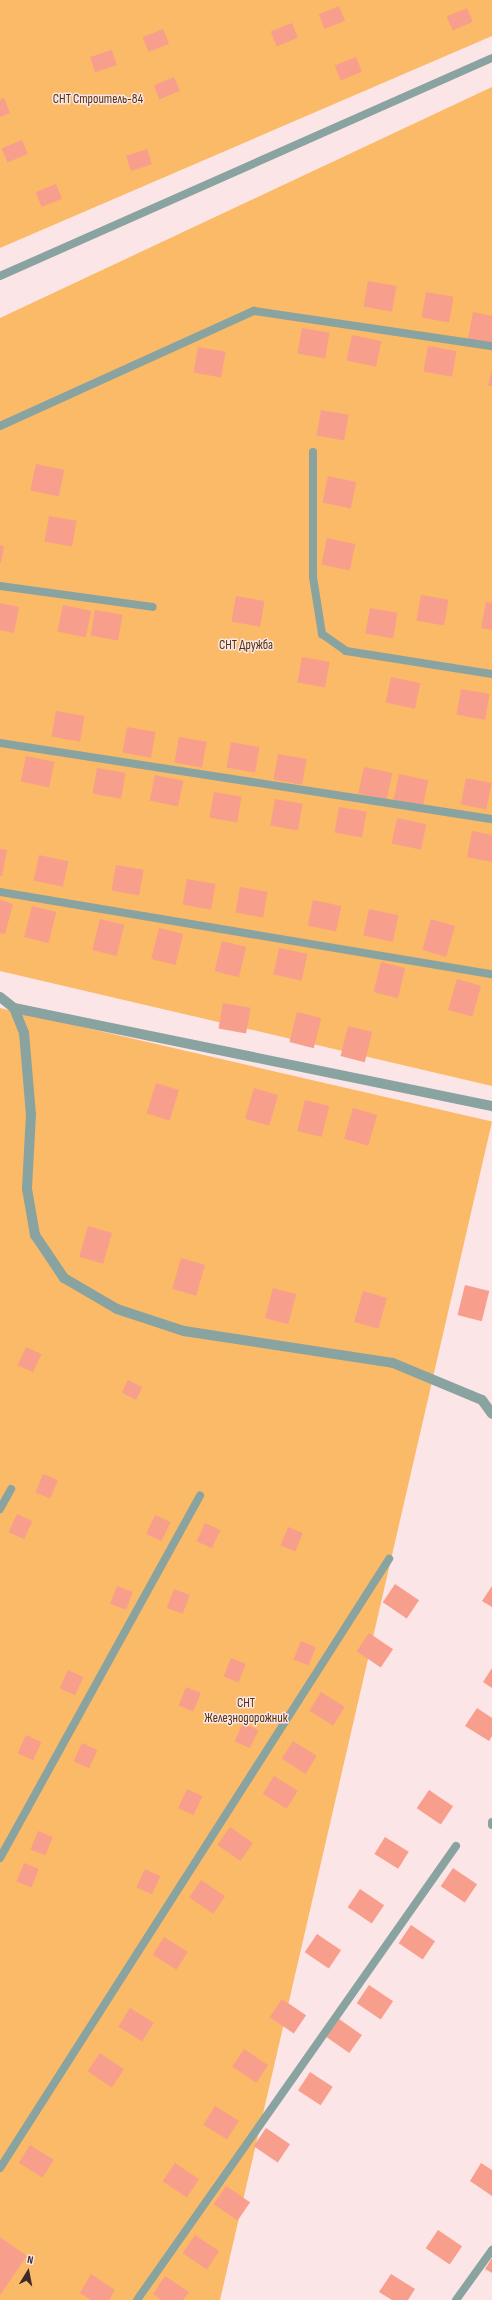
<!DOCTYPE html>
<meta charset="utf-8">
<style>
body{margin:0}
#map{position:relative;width:492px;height:2300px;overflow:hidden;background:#fce5e7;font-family:"Sofia Sans Condensed",sans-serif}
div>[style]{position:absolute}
.green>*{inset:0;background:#faba67;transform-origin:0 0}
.building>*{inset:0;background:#f89e8c;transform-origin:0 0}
.service>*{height:8px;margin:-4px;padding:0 4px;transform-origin:4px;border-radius:4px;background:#89a3a1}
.minor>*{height:10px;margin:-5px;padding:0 5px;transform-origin:5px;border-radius:5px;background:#89a3a1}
span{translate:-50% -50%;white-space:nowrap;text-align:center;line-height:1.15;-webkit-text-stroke:3px #fce5e7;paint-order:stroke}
.park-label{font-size:13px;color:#50340a}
.north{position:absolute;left:8px;top:2252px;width:40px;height:40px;-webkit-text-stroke:3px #fce5e7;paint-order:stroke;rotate:10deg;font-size:11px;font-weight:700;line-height:16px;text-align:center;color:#3e292b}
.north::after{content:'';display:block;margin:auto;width:14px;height:18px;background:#3e292b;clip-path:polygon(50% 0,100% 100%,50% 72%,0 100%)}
</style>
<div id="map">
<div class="green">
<i style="clip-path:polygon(0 0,492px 0,492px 36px,0 248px)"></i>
<i style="clip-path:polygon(492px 87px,492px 1086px,0 971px,0 318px)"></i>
<i style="left:0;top:1008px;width:505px;height:1292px;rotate:13deg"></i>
</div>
<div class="building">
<i style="left:339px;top:6px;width:16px;height:22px;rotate:68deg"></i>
<i style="left:467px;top:8px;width:15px;height:22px;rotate:67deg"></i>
<i style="left:292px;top:23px;width:16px;height:23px;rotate:68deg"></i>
<i style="left:163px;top:29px;width:16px;height:22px;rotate:68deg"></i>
<i style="left:112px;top:50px;width:16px;height:23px;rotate:72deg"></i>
<i style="left:356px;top:57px;width:16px;height:23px;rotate:68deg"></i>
<i style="left:174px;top:77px;width:15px;height:22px;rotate:67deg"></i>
<i style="clip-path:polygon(4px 98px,10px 113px,0 117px,0 100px)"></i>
<i style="left:22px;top:140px;width:15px;height:22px;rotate:67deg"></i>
<i style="left:147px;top:149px;width:16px;height:22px;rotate:72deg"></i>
<i style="left:56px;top:184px;width:16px;height:22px;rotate:68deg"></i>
<i style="left:368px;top:281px;width:29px;height:26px;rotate:10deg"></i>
<i style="left:426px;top:292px;width:28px;height:26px;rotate:10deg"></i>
<i style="clip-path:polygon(473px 312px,492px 316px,492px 343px,468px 339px)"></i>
<i style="left:302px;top:328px;width:28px;height:26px;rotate:10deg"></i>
<i style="left:352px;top:335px;width:30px;height:26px;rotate:12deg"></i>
<i style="left:428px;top:346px;width:29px;height:26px;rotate:10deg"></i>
<i style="left:198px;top:347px;width:28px;height:26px;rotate:10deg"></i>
<i style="clip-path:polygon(492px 370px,492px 386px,488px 386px)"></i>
<i style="left:321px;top:410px;width:28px;height:26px;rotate:10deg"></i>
<i style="left:36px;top:464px;width:29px;height:27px;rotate:12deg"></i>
<i style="left:328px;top:476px;width:29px;height:27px;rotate:12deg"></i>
<i style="left:49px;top:516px;width:28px;height:26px;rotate:10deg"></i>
<i style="left:327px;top:538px;width:29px;height:27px;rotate:12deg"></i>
<i style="clip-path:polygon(0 545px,4px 546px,1px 563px,0 563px)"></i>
<i style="left:421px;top:595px;width:28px;height:26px;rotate:10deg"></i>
<i style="left:236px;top:596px;width:29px;height:26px;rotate:10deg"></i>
<i style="clip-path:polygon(486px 602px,492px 603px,492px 630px,481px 628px)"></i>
<i style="clip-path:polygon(0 603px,19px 607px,14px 633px,0 630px)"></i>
<i style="left:63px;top:605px;width:29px;height:27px;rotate:12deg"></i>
<i style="left:370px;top:608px;width:28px;height:26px;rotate:10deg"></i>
<i style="left:95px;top:610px;width:28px;height:26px;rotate:10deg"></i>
<i style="left:302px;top:657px;width:28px;height:26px;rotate:10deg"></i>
<i style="left:391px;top:677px;width:30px;height:26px;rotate:12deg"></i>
<i style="left:461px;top:689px;width:29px;height:26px;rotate:10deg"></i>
<i style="left:56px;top:711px;width:29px;height:26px;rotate:10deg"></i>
<i style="left:127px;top:727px;width:29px;height:26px;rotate:10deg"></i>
<i style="left:179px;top:737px;width:28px;height:26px;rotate:10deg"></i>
<i style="left:231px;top:742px;width:29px;height:26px;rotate:10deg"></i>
<i style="left:278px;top:754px;width:29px;height:26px;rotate:10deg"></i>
<i style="left:26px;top:756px;width:29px;height:26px;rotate:12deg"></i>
<i style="left:364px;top:767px;width:29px;height:27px;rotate:12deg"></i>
<i style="left:97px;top:768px;width:29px;height:26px;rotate:10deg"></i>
<i style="left:399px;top:774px;width:30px;height:26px;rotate:12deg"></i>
<i style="left:155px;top:775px;width:29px;height:26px;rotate:12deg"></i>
<i style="left:466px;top:778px;width:26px;height:27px;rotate:11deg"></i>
<i style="left:214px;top:792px;width:28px;height:26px;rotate:10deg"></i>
<i style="left:275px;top:799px;width:28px;height:27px;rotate:10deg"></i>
<i style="left:339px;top:807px;width:28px;height:26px;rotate:10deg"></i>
<i style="left:397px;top:818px;width:30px;height:26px;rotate:12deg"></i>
<i style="clip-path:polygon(472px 831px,492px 835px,492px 862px,467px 857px)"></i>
<i style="clip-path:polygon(0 849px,7px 850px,2px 876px,0 876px)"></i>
<i style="left:39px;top:855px;width:30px;height:26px;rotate:12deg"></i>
<i style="left:116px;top:865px;width:28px;height:26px;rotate:10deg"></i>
<i style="left:187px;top:879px;width:29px;height:26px;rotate:10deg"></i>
<i style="left:240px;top:887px;width:28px;height:26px;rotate:10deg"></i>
<i style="clip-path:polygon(0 900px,13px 904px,5px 934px,0 933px)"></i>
<i style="left:313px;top:900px;width:29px;height:26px;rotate:12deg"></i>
<i style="left:32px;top:906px;width:25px;height:32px;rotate:14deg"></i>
<i style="left:369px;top:909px;width:30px;height:27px;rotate:12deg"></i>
<i style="left:100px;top:919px;width:25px;height:32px;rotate:14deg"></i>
<i style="left:431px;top:919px;width:25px;height:32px;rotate:16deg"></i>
<i style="left:159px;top:928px;width:25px;height:32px;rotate:14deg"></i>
<i style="left:222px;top:941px;width:25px;height:31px;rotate:14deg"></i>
<i style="left:279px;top:948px;width:29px;height:27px;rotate:12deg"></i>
<i style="left:381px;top:962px;width:25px;height:31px;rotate:14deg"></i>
<i style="left:457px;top:979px;width:25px;height:32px;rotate:16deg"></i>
<i style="left:223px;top:1003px;width:28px;height:26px;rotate:10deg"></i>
<i style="left:297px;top:1012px;width:25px;height:31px;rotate:14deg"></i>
<i style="left:348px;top:1026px;width:25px;height:31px;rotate:14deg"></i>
<i style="left:156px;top:1083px;width:24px;height:32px;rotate:17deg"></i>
<i style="left:254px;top:1088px;width:25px;height:32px;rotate:16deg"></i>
<i style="left:305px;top:1100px;width:25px;height:32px;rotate:14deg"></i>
<i style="left:353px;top:1108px;width:25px;height:32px;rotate:16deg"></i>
<i style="left:88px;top:1226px;width:25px;height:32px;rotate:16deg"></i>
<i style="left:181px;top:1258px;width:25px;height:32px;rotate:16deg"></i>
<i style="left:465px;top:1285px;width:25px;height:31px;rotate:14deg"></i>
<i style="left:273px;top:1288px;width:24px;height:31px;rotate:15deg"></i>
<i style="left:363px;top:1291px;width:25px;height:32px;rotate:16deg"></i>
<i style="left:26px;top:1347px;width:17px;height:20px;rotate:25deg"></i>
<i style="left:128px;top:1380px;width:16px;height:14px;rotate:27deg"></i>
<i style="left:43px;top:1474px;width:16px;height:20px;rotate:22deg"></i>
<i style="left:17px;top:1514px;width:17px;height:20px;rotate:25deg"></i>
<i style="left:155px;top:1515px;width:17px;height:21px;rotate:25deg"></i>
<i style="left:205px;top:1523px;width:17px;height:20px;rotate:25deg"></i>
<i style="left:288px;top:1527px;width:16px;height:20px;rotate:22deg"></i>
<i style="left:395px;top:1584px;width:29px;height:22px;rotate:34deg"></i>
<i style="left:117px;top:1586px;width:17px;height:19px;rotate:21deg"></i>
<i style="clip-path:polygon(492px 1586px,492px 1607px,482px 1601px)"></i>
<i style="left:174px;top:1589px;width:17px;height:20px;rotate:21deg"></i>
<i style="left:369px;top:1633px;width:29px;height:22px;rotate:34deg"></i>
<i style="left:301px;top:1641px;width:16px;height:20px;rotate:22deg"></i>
<i style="left:231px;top:1658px;width:16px;height:20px;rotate:22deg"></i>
<i style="clip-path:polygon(492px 1668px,492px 1688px,483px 1682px)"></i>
<i style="left:68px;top:1670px;width:17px;height:20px;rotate:25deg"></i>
<i style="left:186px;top:1687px;width:16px;height:20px;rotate:22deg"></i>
<i style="left:321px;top:1692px;width:28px;height:22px;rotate:32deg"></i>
<i style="clip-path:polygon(477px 1708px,492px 1718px,492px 1736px,489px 1741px,465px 1726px)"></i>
<i style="left:243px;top:1723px;width:17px;height:20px;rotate:25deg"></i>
<i style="left:26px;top:1735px;width:17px;height:20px;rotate:25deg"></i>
<i style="left:293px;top:1741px;width:28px;height:21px;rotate:32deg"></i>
<i style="left:82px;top:1743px;width:17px;height:20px;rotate:25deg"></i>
<i style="left:274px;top:1776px;width:28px;height:21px;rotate:32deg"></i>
<i style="left:187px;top:1789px;width:17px;height:21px;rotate:25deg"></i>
<i style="left:429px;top:1790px;width:29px;height:22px;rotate:34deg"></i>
<i style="left:230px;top:1827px;width:28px;height:22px;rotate:35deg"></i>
<i style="left:38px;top:1831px;width:16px;height:20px;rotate:22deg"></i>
<i style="left:385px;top:1837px;width:28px;height:20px;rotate:32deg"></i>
<i style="left:24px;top:1863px;width:16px;height:20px;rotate:22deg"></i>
<i style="left:453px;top:1868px;width:29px;height:22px;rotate:34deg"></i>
<i style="left:145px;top:1869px;width:17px;height:20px;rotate:25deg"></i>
<i style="left:201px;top:1880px;width:29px;height:21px;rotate:34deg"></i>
<i style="left:360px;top:1889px;width:29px;height:22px;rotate:34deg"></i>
<i style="left:411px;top:1925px;width:29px;height:22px;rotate:34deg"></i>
<i style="left:317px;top:1934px;width:29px;height:22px;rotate:34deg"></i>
<i style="left:164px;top:1937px;width:28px;height:21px;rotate:32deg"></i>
<i style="left:369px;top:1985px;width:29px;height:22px;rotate:34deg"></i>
<i style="left:282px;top:1999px;width:29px;height:22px;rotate:34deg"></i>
<i style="left:130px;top:2008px;width:28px;height:22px;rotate:32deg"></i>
<i style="left:339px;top:2019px;width:28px;height:22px;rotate:35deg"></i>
<i style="left:244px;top:2049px;width:29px;height:21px;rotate:34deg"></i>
<i style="left:100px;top:2053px;width:29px;height:22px;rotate:34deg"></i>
<i style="left:310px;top:2072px;width:27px;height:22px;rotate:33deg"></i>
<i style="left:215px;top:2106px;width:28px;height:22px;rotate:32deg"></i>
<i style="left:266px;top:2128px;width:29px;height:22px;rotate:34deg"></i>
<i style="left:30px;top:2145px;width:28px;height:21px;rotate:32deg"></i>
<i style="left:175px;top:2163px;width:29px;height:22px;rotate:34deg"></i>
<i style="clip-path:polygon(481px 2163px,492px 2170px,492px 2196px,470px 2181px)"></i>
<i style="left:226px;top:2186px;width:29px;height:22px;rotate:34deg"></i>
<i style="left:438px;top:2230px;width:29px;height:22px;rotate:34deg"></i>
<i style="left:195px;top:2235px;width:29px;height:22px;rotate:34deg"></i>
<i style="clip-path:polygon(0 2237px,27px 2256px,0 2295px)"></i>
<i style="clip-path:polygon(492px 2258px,492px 2273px,485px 2269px)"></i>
<i style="clip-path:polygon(91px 2274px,115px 2290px,109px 2300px,91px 2300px,80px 2293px)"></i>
<i style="clip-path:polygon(391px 2274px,415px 2289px,408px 2300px,392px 2300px,379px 2292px)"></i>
<i style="clip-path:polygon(165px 2276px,189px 2292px,183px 2300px,162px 2300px,153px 2294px)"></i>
</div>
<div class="service">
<i style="left:0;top:276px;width:538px;rotate:-23.9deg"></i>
<i style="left:0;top:426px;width:279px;rotate:-24.4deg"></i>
<i style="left:254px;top:311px;width:241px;rotate:8.4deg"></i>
<i style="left:313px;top:452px;width:125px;rotate:90deg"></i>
<i style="left:313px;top:577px;width:58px;rotate:81deg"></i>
<i style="left:322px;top:634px;width:29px;rotate:35deg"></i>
<i style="left:346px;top:651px;width:148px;rotate:9deg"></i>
<i style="left:0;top:586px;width:154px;rotate:7.8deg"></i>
<i style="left:0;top:743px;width:498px;rotate:8.8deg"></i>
<i style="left:0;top:892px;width:499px;rotate:9.5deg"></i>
<i style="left:0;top:1509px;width:23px;rotate:-61deg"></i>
<i style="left:492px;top:1822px;width:3px;rotate:90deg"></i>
<i style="left:0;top:1858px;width:414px;rotate:-61.1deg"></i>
<i style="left:0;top:2168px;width:723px;rotate:-57.43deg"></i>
<i style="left:137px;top:2300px;width:555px;rotate:-54.91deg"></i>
<i style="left:456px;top:2300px;width:62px;rotate:-54.2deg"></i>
</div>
<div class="minor">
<i style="left:0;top:997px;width:18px;rotate:38deg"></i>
<i style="left:14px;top:1008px;width:27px;rotate:68deg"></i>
<i style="left:24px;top:1033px;width:81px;rotate:85.1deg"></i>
<i style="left:31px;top:1114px;width:75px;rotate:93.1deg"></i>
<i style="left:27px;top:1189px;width:47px;rotate:80.1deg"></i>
<i style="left:35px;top:1235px;width:52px;rotate:56deg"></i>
<i style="left:64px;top:1278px;width:61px;rotate:30.3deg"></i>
<i style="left:117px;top:1309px;width:71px;rotate:18.2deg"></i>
<i style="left:184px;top:1331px;width:211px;rotate:8.7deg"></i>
<i style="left:393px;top:1363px;width:96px;rotate:22.6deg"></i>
<i style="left:482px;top:1400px;width:17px;rotate:54deg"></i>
<i style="left:14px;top:1008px;width:488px;rotate:11.6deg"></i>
</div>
<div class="park-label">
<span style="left:98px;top:99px">СНТ Строитель-84</span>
<span style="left:246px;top:645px">СНТ Дружба</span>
<span style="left:246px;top:1711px">СНТ<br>Железнодорожник</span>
</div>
<div class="north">N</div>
</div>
